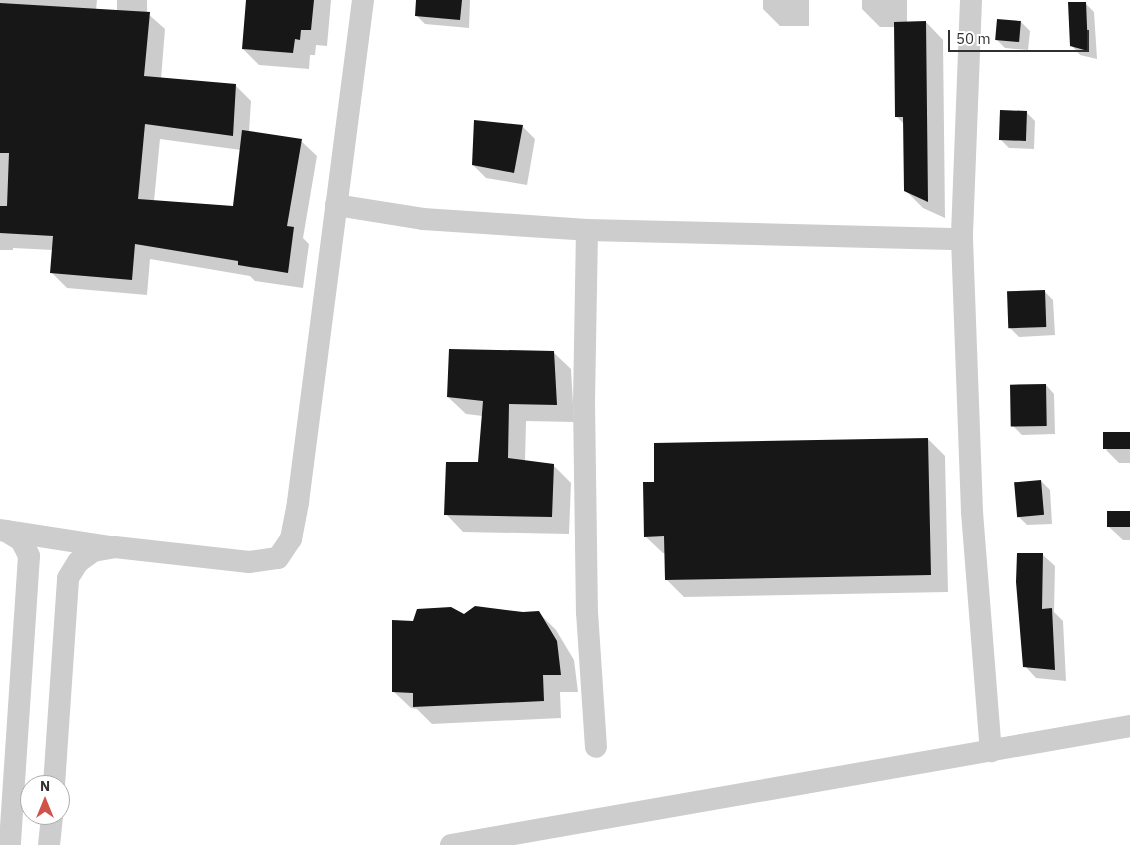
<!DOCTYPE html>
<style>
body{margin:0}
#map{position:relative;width:1130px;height:845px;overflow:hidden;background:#fff;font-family:"IBM Plex Sans",sans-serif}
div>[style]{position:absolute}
.shadow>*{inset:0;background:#0003}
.building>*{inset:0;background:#171717;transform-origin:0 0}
.minor>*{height:22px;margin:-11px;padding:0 11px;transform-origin:11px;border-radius:11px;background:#cdcdcd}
span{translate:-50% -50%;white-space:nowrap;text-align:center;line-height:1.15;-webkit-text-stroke:5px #fff;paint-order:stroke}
.north{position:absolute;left:20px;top:775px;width:50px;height:50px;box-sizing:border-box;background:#fff;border:1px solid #acacac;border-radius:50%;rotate:0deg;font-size:14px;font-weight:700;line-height:20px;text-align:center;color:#303030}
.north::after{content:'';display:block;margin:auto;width:18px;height:22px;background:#d05249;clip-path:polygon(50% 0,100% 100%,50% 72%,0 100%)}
.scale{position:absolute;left:948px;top:30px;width:141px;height:22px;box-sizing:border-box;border:2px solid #303030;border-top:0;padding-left:6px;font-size:15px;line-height:18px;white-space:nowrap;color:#303030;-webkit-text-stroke:4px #fff;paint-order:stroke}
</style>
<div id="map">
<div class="shadow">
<i style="clip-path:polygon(evenodd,0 0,97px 0,96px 10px,117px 11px,117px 0,147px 0,147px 13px,165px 29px,161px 79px,235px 85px,251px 101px,249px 132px,301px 141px,317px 156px,303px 238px,309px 244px,303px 288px,255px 281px,250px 276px,150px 259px,147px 295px,67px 288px,51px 272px,53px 250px,13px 248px,13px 250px,0 250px,0 0,160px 139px,241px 150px,234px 207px,154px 201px,160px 139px)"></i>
<i style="clip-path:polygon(247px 0,331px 0,327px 46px,316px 45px,315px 55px,310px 55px,309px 69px,259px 65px,243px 49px)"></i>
<i style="clip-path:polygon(417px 0,470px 0,469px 28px,425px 24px,416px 15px)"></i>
<i style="clip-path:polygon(763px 0,809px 0,809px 26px,780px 26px,763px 9px)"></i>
<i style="clip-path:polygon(862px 0,907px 0,907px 23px,926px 22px,943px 40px,945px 218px,923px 208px,905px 190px,904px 124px,896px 116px,895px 27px,880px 27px,862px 9px)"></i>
<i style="clip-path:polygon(1085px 3px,1094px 12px,1097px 59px,1080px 55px,1072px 46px)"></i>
<i style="clip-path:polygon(1021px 22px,1030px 31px,1028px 50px,1005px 48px,997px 40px)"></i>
<i style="clip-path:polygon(1026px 112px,1035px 121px,1034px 149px,1009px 148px,1000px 139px)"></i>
<i style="clip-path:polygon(522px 126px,535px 139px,527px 185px,486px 178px,473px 165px)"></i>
<i style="clip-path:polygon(1044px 291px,1053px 300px,1055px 335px,1019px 337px,1010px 328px)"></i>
<i style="clip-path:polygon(553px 352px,571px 369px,574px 422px,526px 421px,525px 462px,553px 465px,571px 483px,569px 534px,463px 532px,446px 514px,479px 463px,483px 416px,466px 414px,448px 397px)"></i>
<i style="clip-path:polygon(1046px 385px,1054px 394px,1055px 434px,1022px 435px,1013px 426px)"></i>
<i style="clip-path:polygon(1130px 433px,1130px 463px,1119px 463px,1106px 450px)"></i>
<i style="clip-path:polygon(928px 439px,945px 456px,948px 592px,684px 597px,666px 579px,666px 553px,663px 553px,645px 536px,656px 483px)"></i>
<i style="clip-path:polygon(1041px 481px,1050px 490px,1052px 524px,1027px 525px,1018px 516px)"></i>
<i style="clip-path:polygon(1130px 513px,1130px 540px,1123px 540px,1109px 527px)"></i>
<i style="clip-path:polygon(1043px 555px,1055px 566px,1054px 612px,1063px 621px,1066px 681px,1036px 678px,1025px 666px)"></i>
<i style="clip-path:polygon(538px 612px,556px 630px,574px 660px,578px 692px,560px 692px,561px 718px,432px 724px,417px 709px,411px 708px,393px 691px,414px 622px)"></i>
</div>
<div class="building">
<i style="clip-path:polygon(246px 0,314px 0,311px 30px,301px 30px,300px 40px,295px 39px,293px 53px,242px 49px)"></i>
<i style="clip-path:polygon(416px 0,462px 0,460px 20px,415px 16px)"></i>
<i style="clip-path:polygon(1068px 2px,1086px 2px,1088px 51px,1070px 46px)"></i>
<i style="clip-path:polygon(0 3px,150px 12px,144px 76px,236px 84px,233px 136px,145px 124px,138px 199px,233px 206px,242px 130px,302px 139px,287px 226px,294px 227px,288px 273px,238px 265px,238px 261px,135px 244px,132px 280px,50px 273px,53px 236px,0 233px,0 206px,7px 206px,9px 153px,0 153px)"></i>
<i style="left:997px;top:19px;width:24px;height:21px;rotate:5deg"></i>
<i style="clip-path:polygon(926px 21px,928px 202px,904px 191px,903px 117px,895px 117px,894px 22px)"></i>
<i style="left:1000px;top:110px;width:27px;height:30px;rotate:2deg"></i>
<i style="clip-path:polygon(474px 120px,523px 125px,514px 173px,472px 165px)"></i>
<i style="left:1045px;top:290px;width:37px;height:38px;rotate:88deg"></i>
<i style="clip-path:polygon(449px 349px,554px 351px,557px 405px,509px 404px,508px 458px,554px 464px,552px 517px,444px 515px,446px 462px,478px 462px,483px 401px,447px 397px)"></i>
<i style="left:1046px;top:384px;width:42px;height:36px;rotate:89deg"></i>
<i style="left:1130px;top:432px;width:17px;height:27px;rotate:90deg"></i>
<i style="clip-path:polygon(928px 438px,931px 575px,665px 580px,664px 536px,644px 537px,643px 482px,654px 482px,654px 443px)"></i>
<i style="left:1041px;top:480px;width:35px;height:27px;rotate:85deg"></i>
<i style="left:1130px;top:511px;width:16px;height:23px;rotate:90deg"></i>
<i style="clip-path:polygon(1017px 553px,1043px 553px,1042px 609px,1052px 608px,1055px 670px,1023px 667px,1016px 582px)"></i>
<i style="clip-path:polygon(475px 606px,523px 612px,539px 611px,557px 641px,561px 675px,543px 675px,544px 701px,413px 707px,413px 693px,392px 692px,392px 620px,413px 621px,417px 609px,451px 607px,464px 614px)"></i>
</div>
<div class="minor">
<i style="left:971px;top:0;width:239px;rotate:92.2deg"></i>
<i style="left:962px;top:239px;width:273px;rotate:87.9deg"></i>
<i style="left:972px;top:512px;width:240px;rotate:85.5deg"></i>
<i style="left:336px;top:205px;width:88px;rotate:9.1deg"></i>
<i style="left:423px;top:219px;width:164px;rotate:3.8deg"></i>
<i style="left:587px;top:230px;width:375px;rotate:1.4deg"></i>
<i style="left:587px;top:230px;width:171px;rotate:91deg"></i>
<i style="left:584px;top:401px;width:211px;rotate:89.2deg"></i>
<i style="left:587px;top:612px;width:135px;rotate:86.2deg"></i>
<i style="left:0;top:530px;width:6px;rotate:9deg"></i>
<i style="left:6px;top:531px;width:17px;rotate:31deg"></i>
<i style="left:21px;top:540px;width:18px;rotate:63deg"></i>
<i style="left:29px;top:556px;width:290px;rotate:93.8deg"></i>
<i style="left:7px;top:531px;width:103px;rotate:8.9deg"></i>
<i style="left:54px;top:785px;width:207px;rotate:-86.1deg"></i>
<i style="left:68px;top:578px;width:19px;rotate:-58deg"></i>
<i style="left:78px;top:562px;width:19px;rotate:-36deg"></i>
<i style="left:93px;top:551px;width:22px;rotate:-10deg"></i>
<i style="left:115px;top:547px;width:135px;rotate:6.4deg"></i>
<i style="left:249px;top:562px;width:29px;rotate:-8deg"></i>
<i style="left:278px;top:558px;width:23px;rotate:-56deg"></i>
<i style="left:291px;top:539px;width:38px;rotate:-79deg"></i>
<i style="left:298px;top:502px;width:506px;rotate:-82.62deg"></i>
<i style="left:49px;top:845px;width:30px;rotate:-84deg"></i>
<i style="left:451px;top:845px;width:689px;rotate:-9.94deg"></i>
</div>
<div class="north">N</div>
<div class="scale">50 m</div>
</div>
